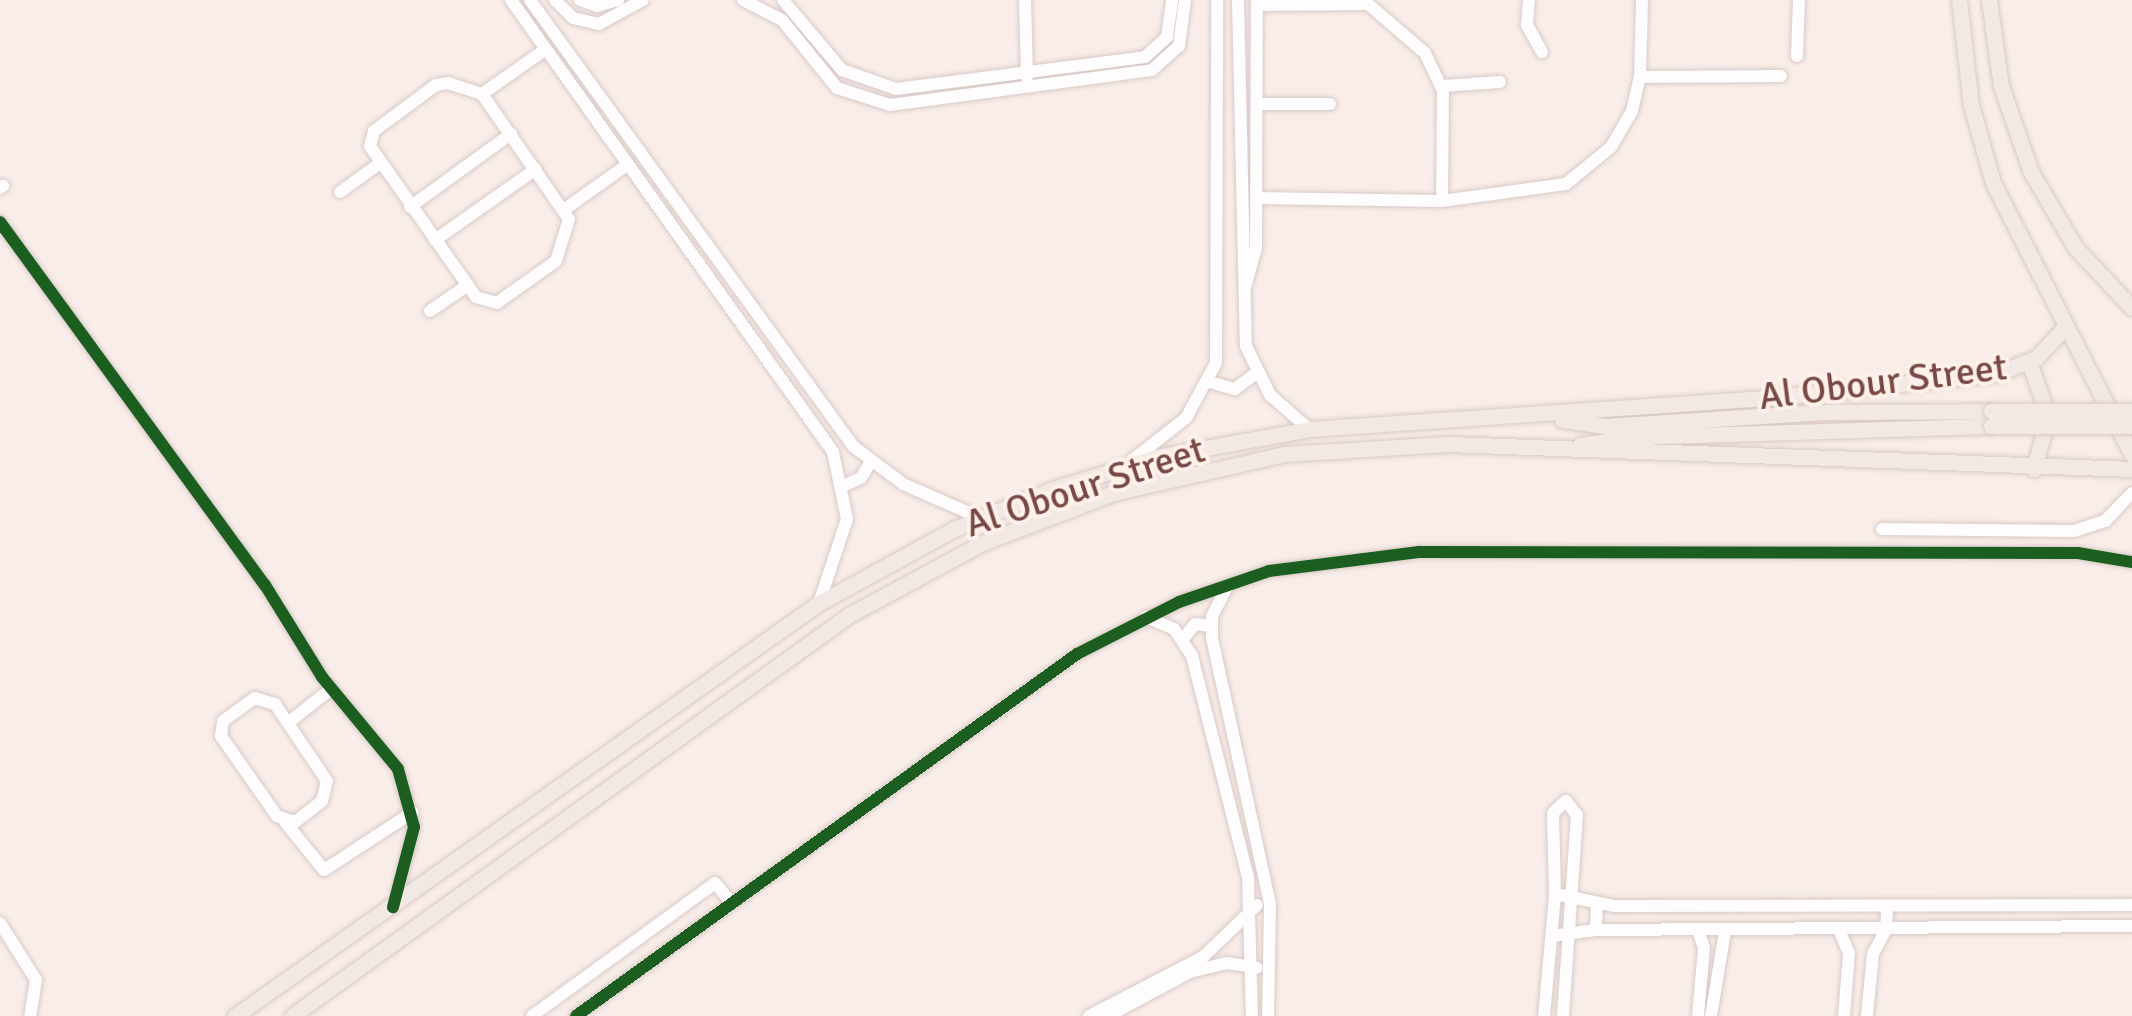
<!DOCTYPE html>
<style>
body{margin:0}
#map{position:relative;width:2132px;height:1016px;overflow:hidden;background:#f8ede8;font-family:Signika,sans-serif}
div>[style]{position:absolute}
.roads{filter:drop-shadow(0 0 2px #d9c9c6) drop-shadow(0 0 2px #d9c9c6)}
.minor>*{height:12px;margin:-6px;padding:0 6px;transform-origin:6px;border-radius:6px;background:#fefcfc}
.major>*{height:15px;margin:-7.5px;padding:0 7.5px;transform-origin:7.5px;border-radius:7.5px;background:#f3e9e4}
.bridges{filter:drop-shadow(0 0 2px #dacac7) drop-shadow(0 0 2px #dacac7)}
.major-bridge>*{height:15px;margin:-7.5px;padding:0 7.5px;transform-origin:7.5px;border-radius:7.5px;background:#f3e9e4}
.cycleway>*{height:12px;margin:-6px;padding:0 6px;transform-origin:6px;border-radius:6px;background:#1b5e20}
span{translate:-50% -50%;white-space:nowrap;text-align:center;line-height:1.15;-webkit-text-stroke:8px #fff0ea;paint-order:stroke}
.street-label{font-size:38px;color:#784845}
</style>
<div id="map">
<div class="roads">
<div class="minor">
<i style="left:511px;top:0;width:555px;rotate:54.53deg"></i>
<i style="left:833px;top:452px;width:68px;rotate:78.2deg"></i>
<i style="left:847px;top:519px;width:89px;rotate:108.4deg"></i>
<i style="left:530px;top:0;width:551px;rotate:54.09deg"></i>
<i style="left:853px;top:446px;width:63px;rotate:37.2deg"></i>
<i style="left:903px;top:484px;width:85px;rotate:23.6deg"></i>
<i style="left:555px;top:0;width:25px;rotate:45deg"></i>
<i style="left:573px;top:18px;width:27px;rotate:13deg"></i>
<i style="left:599px;top:24px;width:50px;rotate:-28.6deg"></i>
<i style="left:580px;top:0;width:18px;rotate:19deg"></i>
<i style="left:597px;top:6px;width:22px;rotate:-16deg"></i>
<i style="left:743px;top:0;width:44px;rotate:27.1deg"></i>
<i style="left:782px;top:20px;width:87px;rotate:51deg"></i>
<i style="left:837px;top:88px;width:56px;rotate:17.8deg"></i>
<i style="left:890px;top:105px;width:264px;rotate:-7.6deg"></i>
<i style="left:1152px;top:70px;width:36px;rotate:-42deg"></i>
<i style="left:1179px;top:46px;width:46px;rotate:-82.6deg"></i>
<i style="left:783px;top:0;width:92px;rotate:49.9deg"></i>
<i style="left:842px;top:70px;width:57px;rotate:19.4deg"></i>
<i style="left:896px;top:89px;width:251px;rotate:-7.3deg"></i>
<i style="left:1145px;top:57px;width:30px;rotate:-42deg"></i>
<i style="left:1167px;top:37px;width:37px;rotate:-82deg"></i>
<i style="left:1025px;top:0;width:77px;rotate:88.5deg"></i>
<i style="left:1238px;top:0;width:346px;rotate:88.7deg"></i>
<i style="left:1246px;top:346px;width:55px;rotate:63.9deg"></i>
<i style="left:1270px;top:395px;width:52px;rotate:41.1deg"></i>
<i style="left:1529px;top:0;width:25px;rotate:95deg"></i>
<i style="left:1527px;top:25px;width:31px;rotate:61deg"></i>
<i style="left:1257px;top:5px;width:111px;rotate:-0.5deg"></i>
<i style="left:1368px;top:4px;width:75px;rotate:40.7deg"></i>
<i style="left:1425px;top:53px;width:42px;rotate:64.7deg"></i>
<i style="left:1443px;top:91px;width:110px;rotate:90.5deg"></i>
<i style="left:1797px;top:56px;width:56px;rotate:-88deg"></i>
<i style="left:1640px;top:77px;width:141px;rotate:-0.4deg"></i>
<i style="left:448px;top:83px;width:36px;rotate:18deg"></i>
<i style="left:482px;top:94px;width:152px;rotate:55.2deg"></i>
<i style="left:569px;top:219px;width:44px;rotate:107.2deg"></i>
<i style="left:556px;top:261px;width:72px;rotate:144.6deg"></i>
<i style="left:497px;top:303px;width:22px;rotate:-164deg"></i>
<i style="left:476px;top:297px;width:184px;rotate:-125.1deg"></i>
<i style="left:370px;top:146px;width:16px;rotate:-75deg"></i>
<i style="left:374px;top:131px;width:77px;rotate:-36.6deg"></i>
<i style="left:436px;top:85px;width:12px;rotate:-9deg"></i>
<i style="left:1442px;top:86px;width:58px;rotate:-3.9deg"></i>
<i style="left:482px;top:94px;width:78px;rotate:-35.1deg"></i>
<i style="left:1257px;top:104px;width:73px"></i>
<i style="left:0;top:188px;width:4px;rotate:-34deg"></i>
<i style="left:340px;top:192px;width:48px;rotate:-35.7deg"></i>
<i style="left:1258px;top:198px;width:184px;rotate:0.9deg"></i>
<i style="left:1442px;top:201px;width:125px;rotate:-7.8deg"></i>
<i style="left:1566px;top:184px;width:58px;rotate:-39.4deg"></i>
<i style="left:1611px;top:147px;width:42px;rotate:-59.7deg"></i>
<i style="left:1632px;top:111px;width:35px;rotate:-77deg"></i>
<i style="left:1640px;top:77px;width:77px;rotate:-88.5deg"></i>
<i style="left:410px;top:207px;width:125px;rotate:-35.9deg"></i>
<i style="left:565px;top:209px;width:77px;rotate:-35.5deg"></i>
<i style="left:0;top:222px;width:449px;rotate:53.9deg"></i>
<i style="left:265px;top:585px;width:108px;rotate:58.2deg"></i>
<i style="left:322px;top:677px;width:119px;rotate:50.4deg"></i>
<i style="left:398px;top:769px;width:60px;rotate:74.6deg"></i>
<i style="left:414px;top:827px;width:78px;rotate:104deg"></i>
<i style="left:435px;top:240px;width:123px;rotate:-35.1deg"></i>
<i style="left:1245px;top:288px;width:41px;rotate:-74.6deg"></i>
<i style="left:1256px;top:248px;width:248px;rotate:-89.8deg"></i>
<i style="left:430px;top:311px;width:46px;rotate:-34.4deg"></i>
<i style="left:1210px;top:382px;width:26px;rotate:16deg"></i>
<i style="left:1235px;top:389px;width:25px;rotate:-37deg"></i>
<i style="left:1130px;top:462px;width:71px;rotate:-38.2deg"></i>
<i style="left:1186px;top:418px;width:63px;rotate:-61.4deg"></i>
<i style="left:1216px;top:363px;width:363px;rotate:-89.8deg"></i>
<i style="left:845px;top:485px;width:17px;rotate:-24deg"></i>
<i style="left:861px;top:478px;width:17px;rotate:-59deg"></i>
<i style="left:1882px;top:529px;width:192px;rotate:0.6deg"></i>
<i style="left:2074px;top:531px;width:33px;rotate:-18deg"></i>
<i style="left:2105px;top:521px;width:39px;rotate:-46deg"></i>
<i style="left:1228px;top:585px;width:35px;rotate:117deg"></i>
<i style="left:1212px;top:616px;width:22px;rotate:90deg"></i>
<i style="left:1212px;top:638px;width:272px;rotate:77.7deg"></i>
<i style="left:1270px;top:904px;width:112px;rotate:91deg"></i>
<i style="left:1146px;top:617px;width:30px;rotate:23deg"></i>
<i style="left:1174px;top:629px;width:32px;rotate:56deg"></i>
<i style="left:1192px;top:656px;width:228px;rotate:75.8deg"></i>
<i style="left:1248px;top:877px;width:139px;rotate:88.4deg"></i>
<i style="left:1183px;top:639px;width:19px;rotate:-51deg"></i>
<i style="left:1195px;top:624px;width:16px;rotate:7deg"></i>
<i style="left:255px;top:698px;width:21px;rotate:17deg"></i>
<i style="left:275px;top:704px;width:93px;rotate:56deg"></i>
<i style="left:327px;top:781px;width:21px;rotate:104deg"></i>
<i style="left:322px;top:801px;width:34px;rotate:142deg"></i>
<i style="left:295px;top:822px;width:19px;rotate:-162deg"></i>
<i style="left:277px;top:816px;width:98px;rotate:-125deg"></i>
<i style="left:221px;top:736px;width:15px;rotate:-82deg"></i>
<i style="left:223px;top:721px;width:39px;rotate:-36deg"></i>
<i style="left:289px;top:722px;width:53px;rotate:-38.2deg"></i>
<i style="left:285px;top:822px;width:62px;rotate:50.9deg"></i>
<i style="left:324px;top:870px;width:106px;rotate:-33.1deg"></i>
<i style="left:1555px;top:894px;width:60px;rotate:11.5deg"></i>
<i style="left:1614px;top:906px;width:518px;rotate:-0.11deg"></i>
<i style="left:0;top:923px;width:67px;rotate:57.7deg"></i>
<i style="left:36px;top:980px;width:36px;rotate:99deg"></i>
<i style="left:1596px;top:930px;width:27px;rotate:-88deg"></i>
<i style="left:1839px;top:930px;width:26px;rotate:67deg"></i>
<i style="left:1849px;top:954px;width:62px;rotate:94.6deg"></i>
<i style="left:1552px;top:936px;width:44px;rotate:-7.8deg"></i>
<i style="left:1596px;top:930px;width:536px;rotate:-0.43deg"></i>
<i style="left:532px;top:1016px;width:226px;rotate:-36deg"></i>
<i style="left:715px;top:883px;width:23px;rotate:50deg"></i>
<i style="left:576px;top:1016px;width:618px;rotate:-35.85deg"></i>
<i style="left:1077px;top:654px;width:114px;rotate:-27deg"></i>
<i style="left:1179px;top:602px;width:95px;rotate:-19deg"></i>
<i style="left:1269px;top:571px;width:151px;rotate:-7.2deg"></i>
<i style="left:1419px;top:552px;width:659px;rotate:0.09deg"></i>
<i style="left:2078px;top:553px;width:55px;rotate:9.5deg"></i>
<i style="left:1089px;top:1016px;width:128px;rotate:-27.4deg"></i>
<i style="left:1203px;top:957px;width:75px;rotate:-43.9deg"></i>
<i style="left:1108px;top:1016px;width:93px;rotate:-28.2deg"></i>
<i style="left:1190px;top:972px;width:38px;rotate:-14deg"></i>
<i style="left:1227px;top:963px;width:30px;rotate:9deg"></i>
<i style="left:1544px;top:1016px;width:122px;rotate:-84.8deg"></i>
<i style="left:1555px;top:894px;width:81px;rotate:-91.4deg"></i>
<i style="left:1553px;top:813px;width:18px;rotate:-43deg"></i>
<i style="left:1566px;top:801px;width:18px;rotate:52deg"></i>
<i style="left:1577px;top:815px;width:201px;rotate:94deg"></i>
<i style="left:1698px;top:1016px;width:68px;rotate:-85deg"></i>
<i style="left:1704px;top:948px;width:18px;rotate:-109deg"></i>
<i style="left:1711px;top:1016px;width:86px;rotate:-80.6deg"></i>
<i style="left:1867px;top:1016px;width:62px;rotate:-84.5deg"></i>
<i style="left:1873px;top:954px;width:27px;rotate:-62deg"></i>
<i style="left:1886px;top:930px;width:22px;rotate:-87deg"></i>
</div>
<div class="major">
<i style="left:1959px;top:0;width:106px;rotate:83.5deg"></i>
<i style="left:1971px;top:105px;width:81px;rotate:74.2deg"></i>
<i style="left:1993px;top:183px;width:305px;rotate:62.9deg"></i>
<i style="left:1989px;top:0;width:87px;rotate:82.1deg"></i>
<i style="left:2001px;top:86px;width:91px;rotate:70.8deg"></i>
<i style="left:2031px;top:172px;width:87px;rotate:59.6deg"></i>
<i style="left:2075px;top:247px;width:83px;rotate:46.9deg"></i>
<i style="left:2029px;top:362px;width:56px;rotate:70.3deg"></i>
<i style="left:2048px;top:415px;width:56px;rotate:104.5deg"></i>
<i style="left:1562px;top:420px;width:44px;rotate:7.8deg"></i>
<i style="left:1606px;top:426px;width:218px;rotate:-3.7deg"></i>
<i style="left:1824px;top:412px;width:167px;rotate:-0.3deg"></i>
<i style="left:1580px;top:445px;width:55px;rotate:-8.4deg"></i>
<i style="left:1634px;top:437px;width:357px;rotate:-1.8deg"></i>
<i style="left:235px;top:1016px;width:715px;rotate:-35.27deg"></i>
<i style="left:819px;top:603px;width:154px;rotate:-28.7deg"></i>
<i style="left:954px;top:529px;width:107px;rotate:-22deg"></i>
<i style="left:1053px;top:489px;width:113px;rotate:-17deg"></i>
<i style="left:1161px;top:456px;width:150px;rotate:-10.3deg"></i>
<i style="left:1309px;top:429px;width:468px;rotate:-3.9deg"></i>
<i style="left:1776px;top:397px;width:221px;rotate:-6deg"></i>
<i style="left:1996px;top:374px;width:43px;rotate:-21.8deg"></i>
<i style="left:2036px;top:358px;width:41px;rotate:-47deg"></i>
<i style="left:292px;top:1016px;width:686px;rotate:-35.75deg"></i>
<i style="left:849px;top:615px;width:151px;rotate:-28.4deg"></i>
<i style="left:982px;top:543px;width:140px;rotate:-20.9deg"></i>
<i style="left:1113px;top:493px;width:175px;rotate:-12.8deg"></i>
<i style="left:1284px;top:454px;width:164px;rotate:-3.5deg"></i>
<i style="left:1448px;top:444px;width:684px;rotate:2.09deg"></i>
</div>
</div>
<div class="bridges">
<div class="major-bridge">
<i style="left:1991px;top:411px;width:141px"></i>
<i style="left:1991px;top:426px;width:141px"></i>
</div>
</div>
<div class="cycleway">
<i style="left:0;top:222px;width:449px;rotate:53.9deg"></i>
<i style="left:265px;top:585px;width:108px;rotate:58.2deg"></i>
<i style="left:322px;top:677px;width:119px;rotate:50.4deg"></i>
<i style="left:398px;top:769px;width:60px;rotate:74.6deg"></i>
<i style="left:414px;top:827px;width:83px;rotate:104.7deg"></i>
<i style="left:576px;top:1016px;width:618px;rotate:-35.85deg"></i>
<i style="left:1077px;top:654px;width:114px;rotate:-27deg"></i>
<i style="left:1179px;top:602px;width:95px;rotate:-19deg"></i>
<i style="left:1269px;top:571px;width:151px;rotate:-7.2deg"></i>
<i style="left:1419px;top:552px;width:659px;rotate:0.09deg"></i>
<i style="left:2078px;top:553px;width:55px;rotate:9.5deg"></i>
</div>
<div class="street-label">
<span style="left:1883px;top:382px;rotate:-7deg">Al Obour Street</span>
<span style="left:1085px;top:487px;rotate:-18deg">Al Obour Street</span>
</div>
</div>
